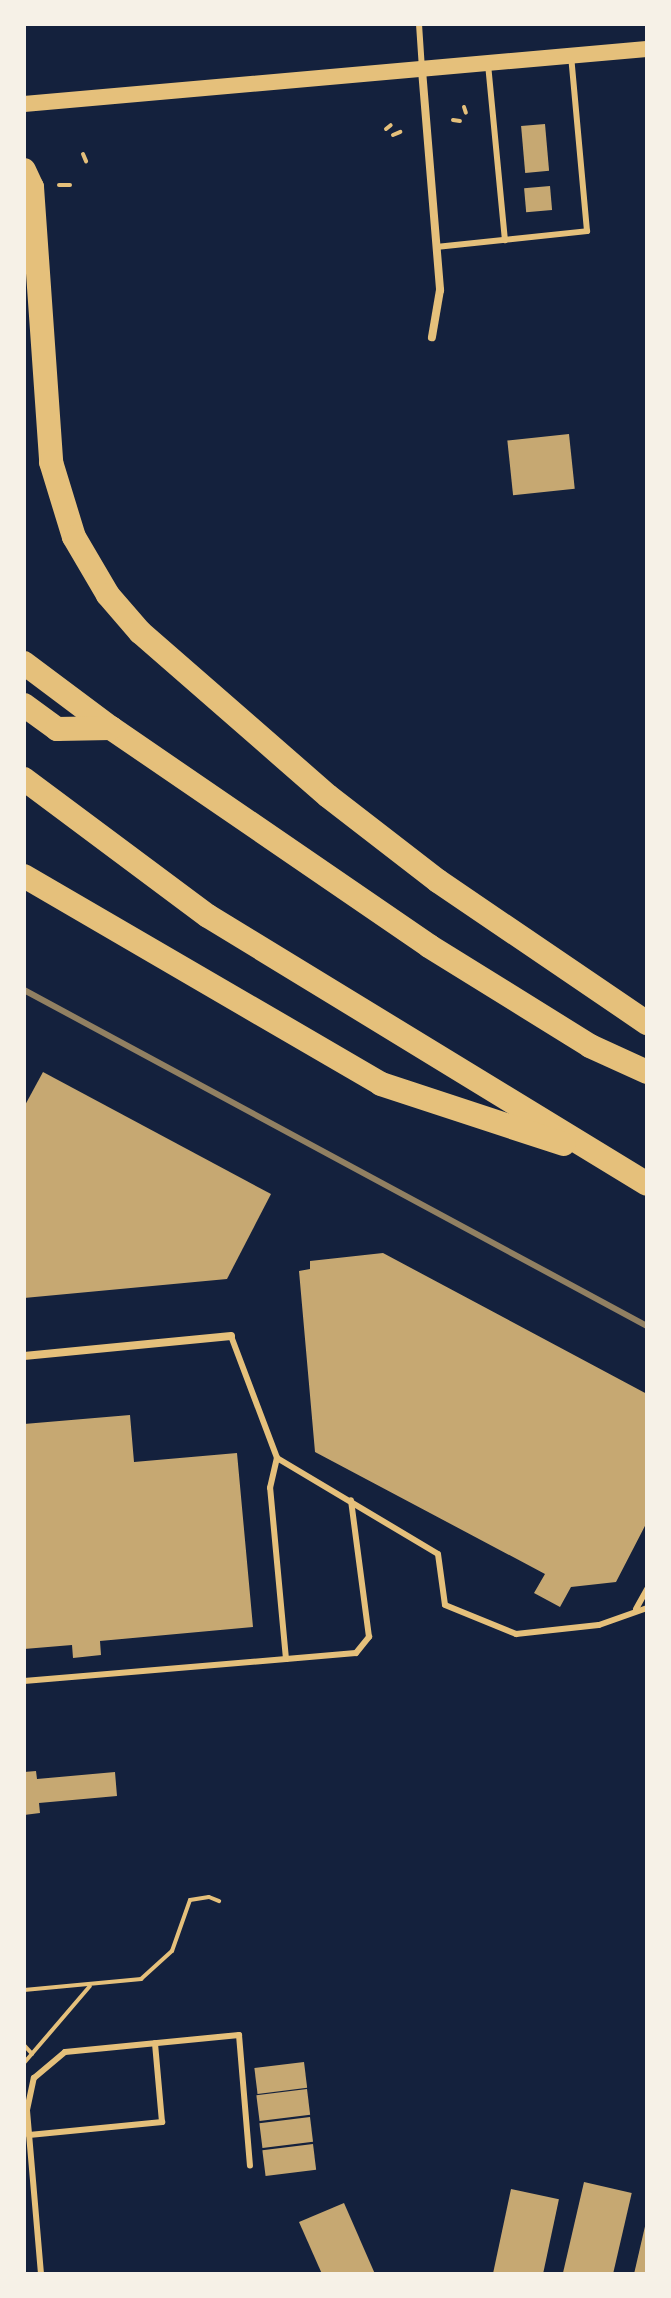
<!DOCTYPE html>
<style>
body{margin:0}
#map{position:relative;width:671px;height:2298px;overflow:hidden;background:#14213d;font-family:"Exo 2",sans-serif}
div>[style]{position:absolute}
.building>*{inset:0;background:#c6a872;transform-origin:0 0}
.path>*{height:4px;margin:-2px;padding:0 2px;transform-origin:2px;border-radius:2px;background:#e5c07b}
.service>*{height:6px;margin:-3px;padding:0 3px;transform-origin:3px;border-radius:3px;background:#e5c07b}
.minor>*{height:8px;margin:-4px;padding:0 4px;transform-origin:4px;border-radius:4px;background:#e5c07b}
.secondary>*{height:16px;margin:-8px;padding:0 8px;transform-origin:8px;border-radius:8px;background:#e5c07b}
.motorway>*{height:24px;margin:-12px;padding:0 12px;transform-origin:12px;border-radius:12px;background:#e5c07b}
.rail>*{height:6px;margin:-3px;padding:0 3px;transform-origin:3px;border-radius:3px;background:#918062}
span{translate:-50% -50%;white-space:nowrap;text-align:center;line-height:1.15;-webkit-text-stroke:6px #f6f1e7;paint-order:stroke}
.frame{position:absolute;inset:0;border:26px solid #f6f1e7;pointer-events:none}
</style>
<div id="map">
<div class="building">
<i style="left:545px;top:124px;width:47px;height:24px;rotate:85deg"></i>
<i style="left:550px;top:186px;width:24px;height:26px;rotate:85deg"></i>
<i style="left:569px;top:434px;width:55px;height:62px;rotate:84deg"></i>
<i style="clip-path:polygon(43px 1072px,271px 1194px,227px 1279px,24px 1298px,24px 1107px)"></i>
<i style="clip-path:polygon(383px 1253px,647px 1394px,647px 1522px,616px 1582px,571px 1587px,560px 1607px,534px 1593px,545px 1574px,315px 1452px,299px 1271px,310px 1269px,310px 1261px)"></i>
<i style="clip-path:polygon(130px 1415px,134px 1462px,237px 1453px,253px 1627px,100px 1641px,101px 1655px,73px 1658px,72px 1645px,24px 1649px,24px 1424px)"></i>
<i style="clip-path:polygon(36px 1771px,37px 1779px,115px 1772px,117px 1796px,39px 1803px,40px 1813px,24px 1815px,24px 1772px)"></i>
<i style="left:304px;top:2062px;width:26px;height:50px;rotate:83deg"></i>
<i style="left:307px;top:2089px;width:26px;height:51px;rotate:83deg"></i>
<i style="left:310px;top:2117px;width:25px;height:51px;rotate:83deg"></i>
<i style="left:313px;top:2144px;width:26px;height:51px;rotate:83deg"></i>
<i style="left:584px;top:2182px;width:49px;height:94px;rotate:13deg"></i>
<i style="left:511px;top:2189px;width:49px;height:87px;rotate:12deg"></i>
<i style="clip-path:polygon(344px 2203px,375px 2274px,322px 2274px,299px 2222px)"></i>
<i style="clip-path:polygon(646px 2222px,647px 2274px,634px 2274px)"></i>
</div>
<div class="path">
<i style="left:464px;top:107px;width:6px;rotate:72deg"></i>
<i style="left:453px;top:120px;width:7px;rotate:8deg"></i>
<i style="left:386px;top:129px;width:6px;rotate:-39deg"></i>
<i style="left:393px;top:135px;width:8px;rotate:-23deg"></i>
<i style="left:83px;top:154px;width:8px;rotate:67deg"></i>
<i style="left:59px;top:185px;width:11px"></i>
<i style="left:24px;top:1990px;width:118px;rotate:-5.4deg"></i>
<i style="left:141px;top:1979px;width:42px;rotate:-42.1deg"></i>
<i style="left:172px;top:1951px;width:54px;rotate:-70.6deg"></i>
<i style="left:190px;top:1900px;width:19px;rotate:-9deg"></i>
<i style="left:209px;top:1897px;width:11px;rotate:22deg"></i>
<i style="left:24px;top:2045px;width:12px;rotate:48deg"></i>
<i style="left:24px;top:2063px;width:101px;rotate:-49.4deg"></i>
</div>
<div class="service">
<i style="left:419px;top:24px;width:45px;rotate:86.2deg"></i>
<i style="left:488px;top:64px;width:177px;rotate:84.5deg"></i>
<i style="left:436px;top:247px;width:152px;rotate:-6deg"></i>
<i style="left:587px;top:231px;width:176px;rotate:-95.2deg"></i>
<i style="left:231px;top:1336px;width:130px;rotate:69.3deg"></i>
<i style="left:277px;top:1458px;width:187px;rotate:30.8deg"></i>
<i style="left:438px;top:1554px;width:51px;rotate:82.2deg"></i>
<i style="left:445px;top:1605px;width:77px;rotate:22.2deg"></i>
<i style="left:516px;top:1634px;width:83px;rotate:-6.2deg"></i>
<i style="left:599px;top:1625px;width:51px;rotate:-19.5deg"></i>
<i style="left:636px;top:1609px;width:23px;rotate:-61deg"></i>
<i style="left:286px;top:1659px;width:70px;rotate:-4.9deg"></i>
<i style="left:356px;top:1653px;width:21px;rotate:-51deg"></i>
<i style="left:369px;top:1637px;width:138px;rotate:-97.5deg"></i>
<i style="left:24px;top:1681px;width:263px;rotate:-4.8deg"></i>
<i style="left:286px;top:1659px;width:172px;rotate:-95.3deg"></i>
<i style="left:270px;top:1488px;width:31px;rotate:-77deg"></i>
<i style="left:29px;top:2135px;width:134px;rotate:-5.6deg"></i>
<i style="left:162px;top:2122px;width:79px;rotate:-95.1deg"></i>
<i style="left:41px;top:2274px;width:165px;rotate:-94.9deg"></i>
<i style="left:27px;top:2110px;width:33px;rotate:-78deg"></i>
<i style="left:34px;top:2078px;width:40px;rotate:-40deg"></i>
<i style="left:65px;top:2052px;width:175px;rotate:-5.6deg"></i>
<i style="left:239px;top:2035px;width:131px;rotate:85.2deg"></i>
</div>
<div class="minor">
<i style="left:422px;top:70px;width:221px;rotate:85.3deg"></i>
<i style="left:440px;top:290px;width:48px;rotate:99.7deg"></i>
<i style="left:24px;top:1356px;width:208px;rotate:-5.5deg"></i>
</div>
<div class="secondary">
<i style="left:24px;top:104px;width:625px;rotate:-5.05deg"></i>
</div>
<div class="motorway">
<i style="left:24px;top:170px;width:19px;rotate:65deg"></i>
<i style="left:32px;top:187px;width:276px;rotate:86deg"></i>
<i style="left:51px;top:462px;width:78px;rotate:73deg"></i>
<i style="left:74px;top:537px;width:67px;rotate:59.6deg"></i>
<i style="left:108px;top:595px;width:49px;rotate:49.1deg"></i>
<i style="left:140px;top:632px;width:249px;rotate:41.1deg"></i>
<i style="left:328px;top:796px;width:139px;rotate:37.7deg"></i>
<i style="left:438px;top:881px;width:253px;rotate:34.2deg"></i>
<i style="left:24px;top:663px;width:109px;rotate:36.8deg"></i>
<i style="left:111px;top:728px;width:386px;rotate:34.4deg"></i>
<i style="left:429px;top:946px;width:190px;rotate:31.8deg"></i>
<i style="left:590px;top:1046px;width:63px;rotate:24.5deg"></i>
<i style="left:24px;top:705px;width:41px;rotate:36deg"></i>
<i style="left:57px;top:729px;width:54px;rotate:-1.1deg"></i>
<i style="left:24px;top:779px;width:229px;rotate:36.7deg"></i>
<i style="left:208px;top:916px;width:514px;rotate:31.4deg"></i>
<i style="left:24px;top:876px;width:413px;rotate:30.2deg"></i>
<i style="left:381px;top:1084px;width:192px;rotate:18.2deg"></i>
</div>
<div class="rail">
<i style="left:24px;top:990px;width:708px;rotate:28.34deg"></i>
</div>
<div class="frame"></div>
</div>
